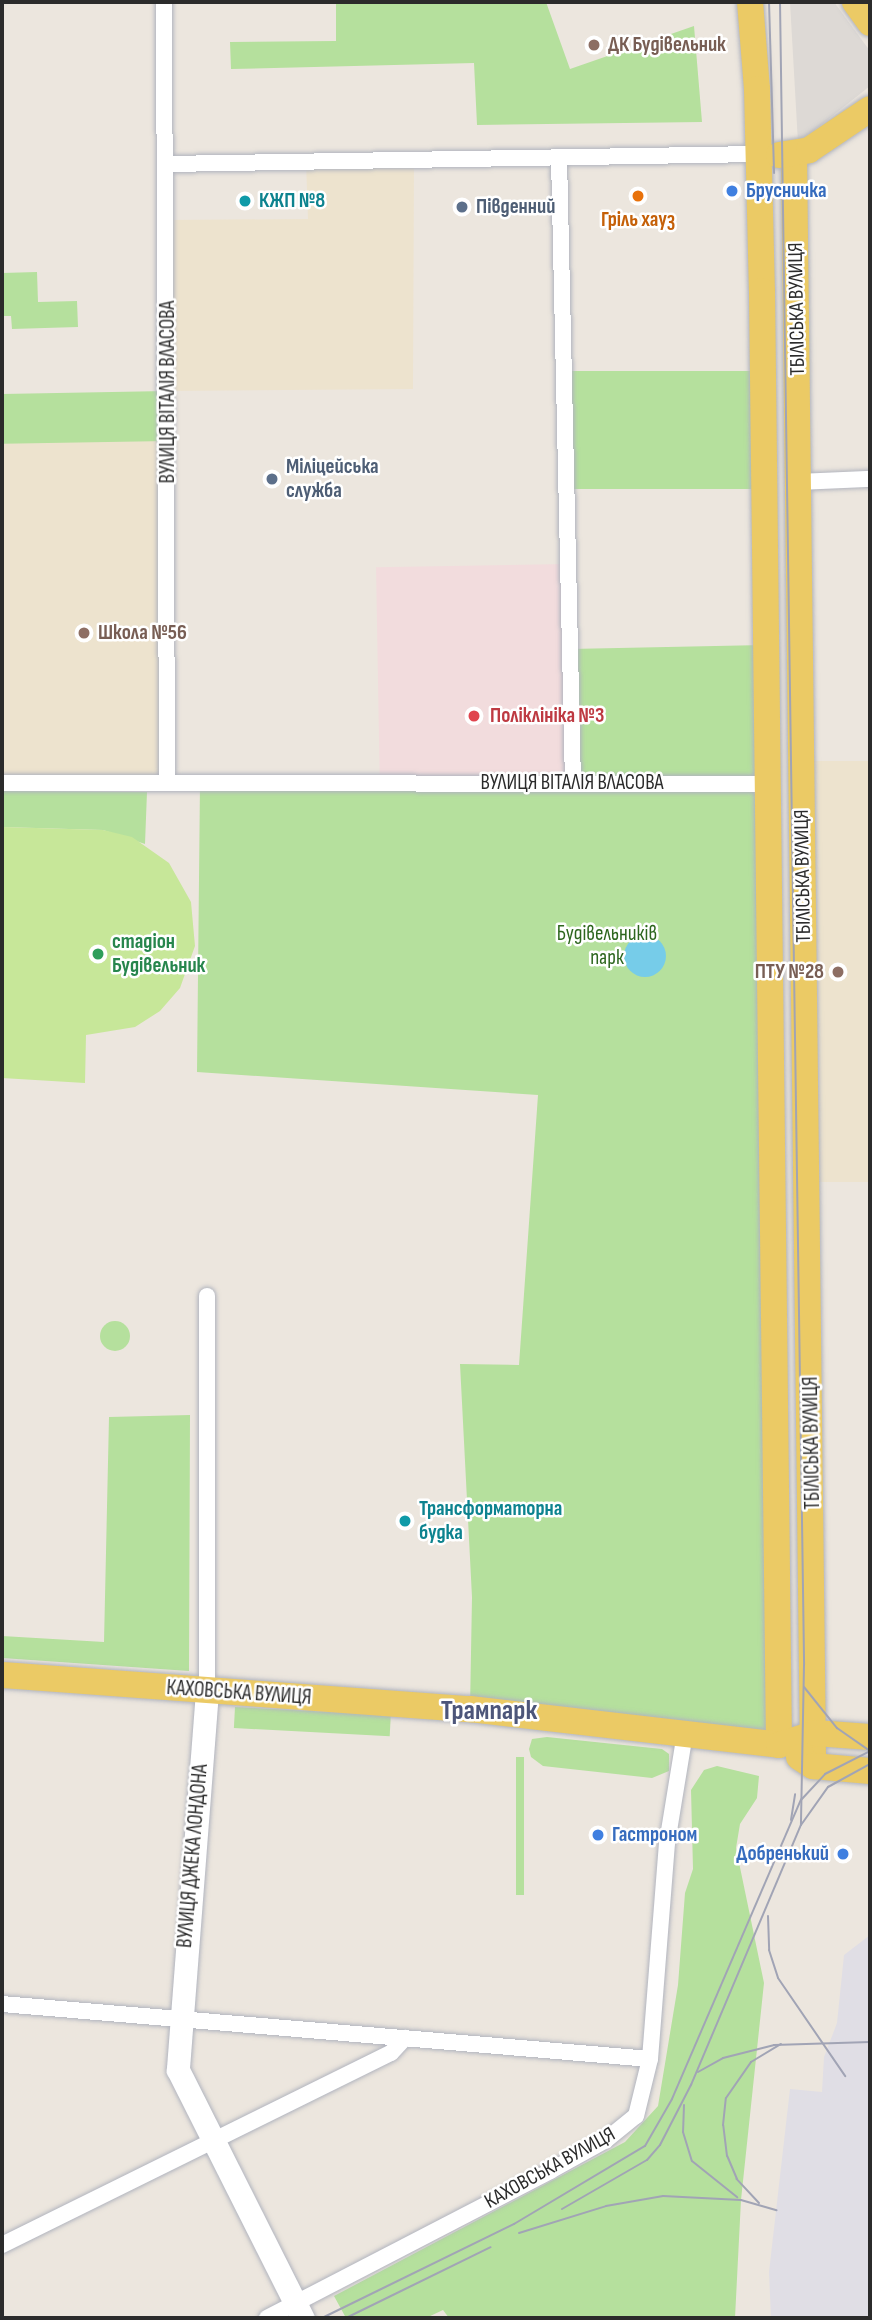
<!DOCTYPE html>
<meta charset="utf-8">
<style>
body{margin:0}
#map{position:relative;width:872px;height:2320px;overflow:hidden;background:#ece6de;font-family:"Sofia Sans Condensed",sans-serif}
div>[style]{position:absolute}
.industrial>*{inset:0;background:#e0dee5}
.education>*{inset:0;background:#ede3ce;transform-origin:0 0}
.medical>*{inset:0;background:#f2dcdd;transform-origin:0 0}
.green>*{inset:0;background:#b5e09d;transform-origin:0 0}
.round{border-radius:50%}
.pitch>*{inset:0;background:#c7e799}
.plaza>*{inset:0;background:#ddd9d5}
.water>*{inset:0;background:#76cce9}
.roads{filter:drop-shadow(0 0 2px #b1b4be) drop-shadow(0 0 2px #b1b4be)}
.minor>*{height:16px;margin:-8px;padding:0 8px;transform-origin:8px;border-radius:8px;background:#fff}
.secondary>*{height:23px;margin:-11.5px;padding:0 11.5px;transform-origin:11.5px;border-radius:11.5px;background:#fff}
.primary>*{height:26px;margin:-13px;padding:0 13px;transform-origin:13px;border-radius:13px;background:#ebca65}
.tram>*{height:2px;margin:-1px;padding:0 1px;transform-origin:1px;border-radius:1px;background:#a1a4b5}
.dots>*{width:19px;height:19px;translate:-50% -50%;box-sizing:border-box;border:4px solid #fff;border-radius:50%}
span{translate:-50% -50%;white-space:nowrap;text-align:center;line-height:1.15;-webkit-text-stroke:5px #fff;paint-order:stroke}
.education-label{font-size:21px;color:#785e54;font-weight:700}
.left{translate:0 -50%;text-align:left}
.right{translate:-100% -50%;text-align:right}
.shop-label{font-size:21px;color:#366cbe;font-weight:700}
.culture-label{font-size:21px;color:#0d838f;font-weight:700}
.service-label{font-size:21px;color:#4e5e75;font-weight:700}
.food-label{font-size:21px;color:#c56008;font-weight:700}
.street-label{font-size:21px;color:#2b2b2b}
.health-label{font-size:21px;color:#be3a42;font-weight:700}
.park-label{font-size:21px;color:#2d661e}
.leisure-label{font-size:21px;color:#27864d;font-weight:700}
.district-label{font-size:28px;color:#4d567a;font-weight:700}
.frame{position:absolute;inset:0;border:4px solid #2b2b2b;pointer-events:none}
</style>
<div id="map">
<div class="industrial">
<i style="clip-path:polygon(870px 1935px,870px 2318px,771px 2318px,769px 2272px,790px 2089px,822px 2092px,824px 2057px,837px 2023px,844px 1955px)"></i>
</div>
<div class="education">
<i style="clip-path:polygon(414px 160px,413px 389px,167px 391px,168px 220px,308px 219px,306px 161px)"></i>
<i style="left:2px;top:441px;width:166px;height:342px"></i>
<i style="left:870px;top:761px;width:421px;height:69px;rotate:90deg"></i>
</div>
<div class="medical">
<i style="left:568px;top:564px;width:219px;height:192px;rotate:89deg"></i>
</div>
<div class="green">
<i style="clip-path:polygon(336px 2px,546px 2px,570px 69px,694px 26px,702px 122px,477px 125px,474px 63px,231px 69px,230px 42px,336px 41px)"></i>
<i style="clip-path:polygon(37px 272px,38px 302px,77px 301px,78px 327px,12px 329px,11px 316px,2px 316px,2px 273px)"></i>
<i style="left:763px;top:371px;width:118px;height:199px;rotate:90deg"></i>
<i style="left:167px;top:391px;width:50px;height:165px;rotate:89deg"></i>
<i style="clip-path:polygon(766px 645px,779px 1745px,470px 1709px,472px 1597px,460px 1364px,519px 1365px,538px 1095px,197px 1072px,200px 783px,572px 783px,570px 649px)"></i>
<i style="clip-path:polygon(2px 791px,147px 792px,145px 844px,103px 830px,2px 827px)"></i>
<i class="round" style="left:100px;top:1321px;width:30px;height:30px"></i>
<i style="clip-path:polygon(190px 1415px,189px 1671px,2px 1658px,2px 1636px,104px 1642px,109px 1417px)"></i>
<i style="left:235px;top:1707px;width:156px;height:21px;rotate:3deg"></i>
<i style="clip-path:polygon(547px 1737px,662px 1749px,669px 1754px,669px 1771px,652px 1778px,543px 1766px,531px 1757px,529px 1749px,532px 1739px)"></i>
<i style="left:516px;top:1757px;width:8px;height:138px"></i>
<i style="clip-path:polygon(717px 1766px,759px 1776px,757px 1798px,740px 1824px,736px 1848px,764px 1983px,741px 2200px,735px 2318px,449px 2318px,443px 2310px,426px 2318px,346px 2318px,334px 2296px,625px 2142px,658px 2106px,678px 1985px,685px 1893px,693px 1869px,691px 1790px,704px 1770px)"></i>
</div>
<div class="pitch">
<i style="clip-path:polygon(2px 827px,103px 830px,132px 837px,169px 863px,191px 902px,195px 946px,180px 988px,160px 1011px,135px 1027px,86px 1035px,85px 1083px,2px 1078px)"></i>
</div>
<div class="plaza">
<i style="clip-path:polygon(790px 2px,834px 2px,870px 51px,870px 86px,798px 143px)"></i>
</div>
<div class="water">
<i class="round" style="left:624px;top:935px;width:42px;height:42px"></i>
</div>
<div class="roads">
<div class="minor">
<i style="left:164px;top:2px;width:781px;rotate:89.78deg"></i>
<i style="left:559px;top:157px;width:626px;rotate:88.72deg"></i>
<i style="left:167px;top:164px;width:590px;rotate:-0.97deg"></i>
<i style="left:800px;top:482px;width:70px;rotate:-2.5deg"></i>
<i style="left:2px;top:783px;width:766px;rotate:0.07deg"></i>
<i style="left:207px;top:1296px;width:395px;rotate:90deg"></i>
<i style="left:2px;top:2004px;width:650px;rotate:4.85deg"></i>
<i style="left:2px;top:2245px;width:434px;rotate:-26.3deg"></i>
<i style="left:391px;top:2053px;width:21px;rotate:-47deg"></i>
<i style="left:267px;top:2318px;width:319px;rotate:-27.4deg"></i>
<i style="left:550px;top:2171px;width:64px;rotate:-29deg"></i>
<i style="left:606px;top:2140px;width:38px;rotate:-39deg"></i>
<i style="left:636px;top:2116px;width:59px;rotate:-76.2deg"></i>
<i style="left:650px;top:2059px;width:217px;rotate:-85.5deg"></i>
<i style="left:667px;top:1843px;width:111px;rotate:-80.7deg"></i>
</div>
<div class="secondary">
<i style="left:207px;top:1691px;width:380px;rotate:94.4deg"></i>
<i style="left:178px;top:2070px;width:278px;rotate:63.3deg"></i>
</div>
<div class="primary">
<i style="left:750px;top:2px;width:87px;rotate:85.4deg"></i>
<i style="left:757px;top:89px;width:202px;rotate:88.6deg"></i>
<i style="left:762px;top:291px;width:1454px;rotate:89.33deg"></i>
<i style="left:855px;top:2px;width:26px;rotate:54deg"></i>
<i style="left:794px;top:154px;width:1612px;rotate:89.32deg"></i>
<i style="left:779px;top:155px;width:30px;rotate:-9deg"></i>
<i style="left:809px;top:150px;width:73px;rotate:-33.9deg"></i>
<i style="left:2px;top:1675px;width:469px;rotate:4.2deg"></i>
<i style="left:470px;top:1709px;width:311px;rotate:6.6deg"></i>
<i style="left:779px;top:1745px;width:38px;rotate:-18deg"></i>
<i style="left:815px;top:1733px;width:55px;rotate:4.2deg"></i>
<i style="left:799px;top:1757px;width:17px;rotate:33deg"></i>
<i style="left:813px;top:1766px;width:57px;rotate:5deg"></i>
</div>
</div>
<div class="tram">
<i style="left:769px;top:2px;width:171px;rotate:88.3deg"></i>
<i style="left:780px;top:2px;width:1663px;rotate:89.17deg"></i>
<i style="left:804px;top:1665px;width:160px;rotate:91.1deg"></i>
<i style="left:804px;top:1687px;width:53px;rotate:51.2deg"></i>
<i style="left:837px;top:1728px;width:40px;rotate:34.9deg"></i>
<i style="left:791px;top:1820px;width:26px;rotate:-81deg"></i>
<i style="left:768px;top:1916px;width:34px;rotate:88deg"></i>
<i style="left:769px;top:1950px;width:29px;rotate:72deg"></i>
<i style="left:778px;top:1978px;width:119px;rotate:55.6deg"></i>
<i style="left:698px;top:2072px;width:29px;rotate:-29deg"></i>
<i style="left:723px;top:2058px;width:53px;rotate:-14.3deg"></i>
<i style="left:774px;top:2045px;width:96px;rotate:-1.8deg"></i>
<i style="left:684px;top:2105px;width:27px;rotate:92deg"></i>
<i style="left:683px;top:2132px;width:30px;rotate:73deg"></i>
<i style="left:692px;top:2161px;width:58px;rotate:38.7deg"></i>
<i style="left:759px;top:2203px;width:33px;rotate:-133deg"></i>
<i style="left:737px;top:2179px;width:25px;rotate:-113deg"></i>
<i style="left:727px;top:2156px;width:31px;rotate:-97deg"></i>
<i style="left:723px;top:2125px;width:27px;rotate:-84deg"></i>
<i style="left:726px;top:2098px;width:44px;rotate:-55.2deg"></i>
<i style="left:751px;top:2062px;width:35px;rotate:-31deg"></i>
<i style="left:562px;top:2209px;width:98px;rotate:-30deg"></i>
<i style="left:647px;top:2160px;width:20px;rotate:-49deg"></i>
<i style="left:660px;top:2145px;width:68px;rotate:-62.7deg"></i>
<i style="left:691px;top:2085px;width:282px;rotate:-67.1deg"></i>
<i style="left:801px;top:1825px;width:47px;rotate:-54.6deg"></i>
<i style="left:828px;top:1787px;width:48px;rotate:-28.7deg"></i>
<i style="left:519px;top:2233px;width:91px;rotate:-17.2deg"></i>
<i style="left:606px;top:2206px;width:58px;rotate:-10deg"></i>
<i style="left:663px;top:2196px;width:78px;rotate:2.9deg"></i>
<i style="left:741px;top:2200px;width:37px;rotate:16deg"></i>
<i style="left:322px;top:2318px;width:214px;rotate:-26.1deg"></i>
<i style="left:514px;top:2224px;width:152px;rotate:-30.8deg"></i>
<i style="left:645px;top:2146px;width:54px;rotate:-60.1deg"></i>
<i style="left:672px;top:2099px;width:326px;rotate:-66.7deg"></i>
<i style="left:801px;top:1800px;width:35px;rotate:-47deg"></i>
<i style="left:825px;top:1774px;width:51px;rotate:-27.1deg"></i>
<i style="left:346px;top:2318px;width:161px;rotate:-26.1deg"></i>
</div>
<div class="dots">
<i style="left:594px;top:45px;background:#8d6e63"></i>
<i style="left:732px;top:191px;background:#3f7fe0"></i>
<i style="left:638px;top:196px;background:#e8710a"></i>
<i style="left:245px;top:201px;background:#0f9aa8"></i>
<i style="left:462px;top:207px;background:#5c6f8a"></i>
<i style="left:272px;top:479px;background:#5c6f8a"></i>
<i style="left:84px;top:633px;background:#8d6e63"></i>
<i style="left:474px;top:716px;background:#e0444e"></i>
<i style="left:98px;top:954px;background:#2e9e5b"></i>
<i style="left:838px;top:972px;background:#8d6e63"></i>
<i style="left:405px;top:1521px;background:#0f9aa8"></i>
<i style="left:598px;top:1835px;background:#3f7fe0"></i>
<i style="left:843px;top:1854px;background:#3f7fe0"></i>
</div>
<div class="education-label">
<span class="left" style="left:608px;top:45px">ДК Будівельник</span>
<span class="left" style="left:98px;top:633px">Школа №56</span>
<span class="right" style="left:824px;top:972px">ПТУ №28</span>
</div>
<div class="shop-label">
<span class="left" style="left:746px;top:191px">Брусничка</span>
<span class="left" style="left:612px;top:1835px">Гастроном</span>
<span class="right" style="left:829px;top:1854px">Добренький</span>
</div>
<div class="culture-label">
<span class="left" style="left:259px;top:201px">КЖП №8</span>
<span class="left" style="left:419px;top:1521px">Трансформаторна<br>будка</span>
</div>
<div class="service-label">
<span class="left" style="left:476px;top:207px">Південний</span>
<span class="left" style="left:286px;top:479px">Міліцейська<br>служба</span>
</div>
<div class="food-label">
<span style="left:638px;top:220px">Гріль хауз</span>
</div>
<div class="street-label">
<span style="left:797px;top:309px;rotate:-91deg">ТБІЛІСЬКА ВУЛИЦЯ</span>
<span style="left:168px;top:392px;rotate:-90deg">ВУЛИЦЯ ВІТАЛІЯ ВЛАСОВА</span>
<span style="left:572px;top:783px">ВУЛИЦЯ ВІТАЛІЯ ВЛАСОВА</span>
<span style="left:803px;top:876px;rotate:-91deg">ТБІЛІСЬКА ВУЛИЦЯ</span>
<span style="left:812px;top:1443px;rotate:-91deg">ТБІЛІСЬКА ВУЛИЦЯ</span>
<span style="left:239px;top:1693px;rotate:4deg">КАХОВСЬКА ВУЛИЦЯ</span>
<span style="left:193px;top:1856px;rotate:-85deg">ВУЛИЦЯ ДЖЕКА ЛОНДОНА</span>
<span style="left:550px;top:2168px;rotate:-29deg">КАХОВСЬКА ВУЛИЦЯ</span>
</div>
<div class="health-label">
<span class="left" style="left:490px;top:716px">Поліклініка №3</span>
</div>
<div class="park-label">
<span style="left:607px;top:946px">Будівельників<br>парк</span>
</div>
<div class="leisure-label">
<span class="left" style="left:112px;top:954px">стадіон<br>Будівельник</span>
</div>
<div class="district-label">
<span style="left:489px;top:1711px">Трампарк</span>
</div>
<div class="frame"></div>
</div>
